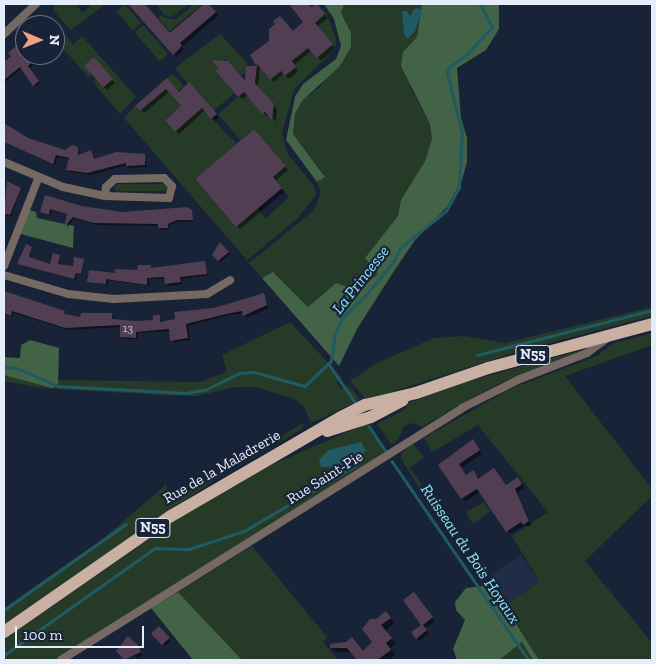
<!DOCTYPE html>
<style>
body{margin:0}
#map{position:relative;width:656px;height:664px;overflow:hidden;background:#192337;font-family:"Zilla Slab",serif}
div>[style]{position:absolute}
.built>*{inset:0;background:#212c46}
.green>*{inset:0;background:#263b27;transform-origin:0 0}
.forest>*{inset:0;background:#426345}
.water>*{inset:0;background:#205a65}
.shadow>*{inset:0;background:#0007;transform-origin:0 0}
.stream>*{height:2.5px;margin:-1.25px;padding:0 1.25px;transform-origin:1.25px;border-radius:1.25px;background:#205a65}
.building>*{inset:0;background:#523e52;transform-origin:0 0}
.street>*{height:8px;margin:-4px;padding:0 4px;transform-origin:4px;border-radius:4px;background:#766963}
.primary>*{height:12px;margin:-6px;padding:0 6px;transform-origin:6px;border-radius:6px;background:#cab0a3}
span{translate:-50% -50%;white-space:nowrap;text-align:center;line-height:1.15;-webkit-text-stroke:4.5px #192337;paint-order:stroke}
.number-label{font-size:12px;color:#c0c0d0}
.number-label span{-webkit-text-stroke-width:0}
.shield-label span{padding:1px 4px;background:#192337;border:1px solid;border-radius:4px;-webkit-text-stroke-width:0}
.shield-label{font-size:14px;color:#e5ecfa;font-weight:700}
.street-label{font-size:15px;color:#e5ecfa}
.water-label{font-size:16px;color:#89e6f9;font-style:italic}
.frame{position:absolute;inset:0;border:5px solid #e5ecfa;pointer-events:none}
.north{position:absolute;left:15px;top:15px;width:50px;height:50px;box-sizing:border-box;background:#192337;border:1px solid #6b7385;border-radius:50%;rotate:91deg;font-size:14px;font-weight:700;line-height:20px;text-align:center;color:#e5ecfa}
.north::after{content:'';display:block;margin:auto;width:18px;height:22px;background:#f2a080;clip-path:polygon(50% 0,100% 100%,50% 72%,0 100%)}
.scale{position:absolute;left:15px;top:626px;width:129px;height:22px;box-sizing:border-box;border:2px solid #e5ecfa;border-top:0;padding-left:6px;font-size:15px;line-height:18px;white-space:nowrap;color:#e5ecfa;-webkit-text-stroke:4px #192337;paint-order:stroke}
</style>
<div id="map">
<div class="built">
<i style="clip-path:polygon(521px 555px,540px 582px,504px 605px,490px 585px,489px 576px)"></i>
</div>
<div class="green">
<i style="clip-path:polygon(55px 4px,75px 4px,83px 13px,92px 4px,105px 4px,71px 30px,53px 10px)"></i>
<i style="left:125px;top:4px;width:25px;height:11px;rotate:50deg"></i>
<i style="clip-path:polygon(156px 4px,189px 4px,172px 17px,165px 15px)"></i>
<i style="clip-path:polygon(194px 4px,202px 4px,170px 31px,158px 18px,161px 16px,175px 20px)"></i>
<i style="clip-path:polygon(317px 4px,327px 14px,336px 39px,335px 49px,294px 89px,282px 133px,287px 153px,314px 186px,316px 195px,297px 219px,247px 260px,124px 118px,135px 106px,140px 111px,172px 84px,167px 78px,173px 74px,184px 86px,172px 96px,186px 112px,182px 116px,176px 110px,165px 119px,175px 132px,202px 108px,237px 144px,195px 179px,197px 182px,236px 227px,257px 209px,266px 218px,289px 197px,273px 177px,286px 166px,254px 129px,240px 140px,218px 114px,244px 92px,262px 114px,268px 110px,270px 117px,273px 116px,274px 104px,255px 83px,256px 73px,251px 73px,258px 66px,270px 80px,281px 71px,285px 76px,296px 67px,292px 61px,302px 53px,303px 42px,317px 58px,333px 44px,315px 23px,325px 14px)"></i>
<i style="clip-path:polygon(344px 4px,422px 4px,417px 37px,410px 44px,410px 87px,430px 124px,432px 139px,425px 161px,401px 200px,398px 216px,365px 258px,378px 274px,358px 290px,336px 283px,308px 307px,273px 272px,262px 278px,249px 263px,313px 211px,318px 201px,321px 192px,317px 182px,325px 176px,293px 134px,295px 114px,302px 101px,320px 87px,351px 33px,341px 13px)"></i>
<i style="clip-path:polygon(42px 16px,61px 29px,73px 45px,82px 36px,136px 97px,120px 114px,93px 82px,96px 80px,92px 75px,88px 77px,55px 39px,55px 25px,43px 25px,37px 19px)"></i>
<i style="left:143px;top:25px;width:38px;height:11px;rotate:49deg"></i>
<i style="clip-path:polygon(220px 34px,247px 63px,246px 72px,241px 76px,227px 60px,213px 62px,221px 65px,216px 71px,234px 92px,241px 88px,212px 112px,175px 68px)"></i>
<i style="clip-path:polygon(118px 184px,164px 184px,168px 187px,165px 191px,117px 191px,114px 188px)"></i>
<i style="clip-path:polygon(652px 307px,652px 316px,519px 351px,367px 400px,350px 381px,377px 363px,434px 338px,465px 336px,505px 343px)"></i>
<i style="clip-path:polygon(290px 322px,342px 378px,336px 382px,341px 389px,349px 385px,360px 400px,311px 423px,304px 407px,295px 399px,255px 387px,235px 387px,197px 396px,162px 395px,39px 388px,4px 381px,4px 368px,57px 380px,200px 382px,227px 372px,222px 355px)"></i>
<i style="clip-path:polygon(652px 333px,652px 345px,565px 376px,652px 489px,652px 496px,585px 561px,652px 643px,652px 660px,539px 660px,504px 605px,540px 582px,512px 536px,548px 512px,478px 425px,432px 452px,424px 438px,510px 389px,597px 356px,614px 343px)"></i>
<i style="clip-path:polygon(589px 348px,496px 385px,422px 427px,413px 423px,404px 426px,398px 440px,391px 444px,377px 424px,404px 410px,409px 403px,462px 383px)"></i>
<i style="clip-path:polygon(303px 423px,304px 427px,299px 431px,225px 473px,4px 624px,4px 608px,105px 537px,167px 484px,166px 505px)"></i>
<i style="clip-path:polygon(368px 423px,386px 452px,54px 660px,4px 660px,4px 640px,191px 510px,274px 464px)"></i>
<i style="clip-path:polygon(413px 444px,424px 457px,410px 468px,439px 510px,436px 513px,401px 459px,401px 453px)"></i>
<i style="clip-path:polygon(484px 502px,490px 511px,473px 524px,466px 512px)"></i>
<i style="clip-path:polygon(252px 546px,327px 637px,323px 642px,338px 660px,242px 660px,178px 592px)"></i>
<i style="clip-path:polygon(522px 642px,533px 660px,499px 660px)"></i>
</div>
<div class="forest">
<i style="clip-path:polygon(324px 4px,344px 4px,341px 13px,351px 33px,351px 47px,340px 66px,302px 101px,295px 114px,293px 134px,325px 177px,317px 182px,286px 140px,295px 97px,303px 84px,336px 59px,341px 46px,334px 19px)"></i>
<i style="clip-path:polygon(422px 4px,499px 4px,499px 29px,486px 50px,457px 68px,461px 118px,467px 138px,467px 162px,462px 180px,447px 207px,415px 240px,394px 271px,357px 329px,339px 366px,262px 278px,273px 272px,308px 307px,336px 283px,358px 290px,378px 274px,365px 258px,398px 216px,401px 200px,425px 161px,432px 139px,430px 124px,401px 66px,403px 52px,417px 37px)"></i>
<i style="clip-path:polygon(26px 209px,36px 212px,37px 218px,74px 226px,73px 248px,17px 233px)"></i>
<i style="clip-path:polygon(30px 340px,59px 348px,58px 386px,52px 388px,4px 375px,4px 357px,20px 358px,21px 345px)"></i>
<i style="clip-path:polygon(490px 585px,504px 605px,539px 660px,533px 660px,522px 642px,499px 660px,457px 660px,453px 649px,465px 620px,456px 610px,455px 602px,466px 588px)"></i>
<i style="clip-path:polygon(178px 592px,242px 660px,193px 660px,151px 608px)"></i>
</div>
<div class="water">
<i style="clip-path:polygon(419px 8px,422px 11px,415px 31px,408px 39px,404px 35px,402px 11px,407px 11px,410px 16px,414px 9px)"></i>
<i style="clip-path:polygon(361px 442px,366px 451px,358px 459px,340px 467px,321px 467px,319px 460px,329px 450px)"></i>
</div>
<div class="shadow">
<i style="clip-path:polygon(130px 4px,144px 4px,171px 35px,206px 4px,219px 15px,182px 47px,184px 49px,177px 57px)"></i>
<i style="clip-path:polygon(290px 4px,307px 4px,311px 8px,316px 4px,328px 18px,317px 27px,335px 48px,321px 61px,312px 50px,294px 65px,298px 71px,289px 79px,284px 73px,274px 82px,260px 66px,258px 87px,277px 109px,276px 122px,269px 114px,266px 116px,248px 95px,242px 99px,239px 96px,246px 84px,248px 67px,258px 68px,251px 56px,293px 33px,305px 22px)"></i>
<i style="clip-path:polygon(25px 40px,25px 55px,43px 55px,29px 69px,40px 83px,36px 87px,22px 68px,4px 83px,4px 64px)"></i>
<i style="clip-path:polygon(97px 62px,115px 83px,107px 90px,104px 87px)"></i>
<i style="clip-path:polygon(167px 80px,179px 93px,192px 86px,219px 118px,215px 121px,205px 110px,179px 134px,176px 131px,182px 106px,170px 91px,144px 113px,137px 106px)"></i>
<i style="clip-path:polygon(5px 125px,28px 139px,65px 152px,77px 148px,80px 156px,91px 152px,95px 160px,144px 155px,147px 167px,129px 168px,127px 165px,91px 175px,70px 172px,70px 159px,58px 157px,55px 165px,8px 144px,4px 140px)"></i>
<i style="clip-path:polygon(258px 134px,288px 170px,275px 181px,284px 192px,240px 229px,237px 226px)"></i>
<i style="clip-path:polygon(20px 189px,12px 216px,4px 217px,4px 209px)"></i>
<i style="clip-path:polygon(45px 197px,81px 207px,123px 213px,191px 211px,194px 221px,179px 222px,169px 225px,169px 229px,161px 230px,160px 226px,97px 225px,75px 218px,67px 228px,69px 215px,52px 210px,50px 216px,41px 212px)"></i>
<i style="clip-path:polygon(220px 244px,230px 254px,221px 262px,214px 255px)"></i>
<i style="clip-path:polygon(32px 248px,30px 259px,51px 266px,60px 256px,59px 265px,74px 268px,83px 260px,82px 275px,77px 274px,76px 280px,21px 265px)"></i>
<i style="clip-path:polygon(204px 263px,208px 275px,182px 279px,182px 284px,168px 286px,166px 279px,149px 279px,149px 286px,108px 280px,108px 285px,89px 281px,150px 267px,153px 269px)"></i>
<i style="clip-path:polygon(4px 293px,64px 312px,66px 316px,81px 318px,112px 314px,113px 320px,136px 322px,155px 321px,159px 316px,162px 323px,263px 295px,269px 308px,246px 318px,244px 313px,229px 315px,188px 326px,190px 340px,174px 342px,170px 331px,138px 333px,137px 339px,124px 339px,122px 327px,68px 330px,14px 313px,13px 317px,4px 313px,7px 301px,4px 300px)"></i>
<i style="clip-path:polygon(476px 444px,482px 454px,461px 468px,467px 476px,473px 472px,479px 480px,494px 470px,507px 486px,521px 482px,525px 488px,517px 493px,532px 525px,528px 527px,525px 525px,510px 534px,480px 492px,465px 502px,440px 465px)"></i>
<i style="clip-path:polygon(417px 596px,435px 621px,425px 628px,429px 634px,419px 641px,413px 633px,423px 625px)"></i>
<i style="clip-path:polygon(391px 618px,395px 623px,385px 631px,396px 644px,390px 648px,395px 655px,388px 660px,359px 660px,352px 652px,336px 652px,331px 647px,347px 643px,363px 652px,374px 643px,364px 629px)"></i>
<i style="left:159px;top:627px;width:18px;height:8px;rotate:49deg"></i>
<i style="clip-path:polygon(128px 638px,140px 648px,142px 655px,138px 659px,134px 655px,126px 660px,118px 651px)"></i>
</div>
<div class="stream">
<i style="left:477px;top:355px;width:181px;rotate:-14.4deg"></i>
<i style="left:328px;top:363px;width:47px;rotate:55.3deg"></i>
<i style="left:4px;top:367px;width:13px;rotate:4deg"></i>
<i style="left:17px;top:368px;width:45px;rotate:23.7deg"></i>
<i style="left:58px;top:386px;width:127px;rotate:3.2deg"></i>
<i style="left:185px;top:393px;width:20px;rotate:-9deg"></i>
<i style="left:205px;top:390px;width:39px;rotate:-26deg"></i>
<i style="left:240px;top:373px;width:14px;rotate:-4deg"></i>
<i style="left:254px;top:372px;width:53px;rotate:15.4deg"></i>
<i style="left:305px;top:386px;width:36px;rotate:-44deg"></i>
<i style="left:331px;top:361px;width:27px;rotate:-82deg"></i>
<i style="left:335px;top:334px;width:19px;rotate:-65deg"></i>
<i style="left:343px;top:317px;width:32px;rotate:-44deg"></i>
<i style="left:366px;top:295px;width:44px;rotate:-50.5deg"></i>
<i style="left:394px;top:261px;width:14px;rotate:-65deg"></i>
<i style="left:400px;top:248px;width:59px;rotate:-38.8deg"></i>
<i style="left:446px;top:211px;width:26px;rotate:-61deg"></i>
<i style="left:459px;top:188px;width:55px;rotate:-86.9deg"></i>
<i style="left:462px;top:133px;width:62px;rotate:-104deg"></i>
<i style="left:447px;top:73px;width:5px;rotate:-79deg"></i>
<i style="left:448px;top:68px;width:24px;rotate:-36deg"></i>
<i style="left:467px;top:54px;width:37px;rotate:-47deg"></i>
<i style="left:492px;top:27px;width:26px;rotate:-118deg"></i>
<i style="left:369px;top:426px;width:29px;rotate:56deg"></i>
<i style="left:392px;top:461px;width:242px;rotate:55.5deg"></i>
<i style="left:4px;top:610px;width:149px;rotate:-35.2deg"></i>
<i style="left:4px;top:655px;width:185px;rotate:-35.3deg"></i>
<i style="left:155px;top:548px;width:34px;rotate:2deg"></i>
<i style="left:189px;top:549px;width:58px;rotate:-18.1deg"></i>
<i style="left:244px;top:531px;width:129px;rotate:-30.4deg"></i>
</div>
<div class="building">
<i style="clip-path:polygon(128px 4px,145px 4px,170px 33px,204px 4px,209px 4px,216px 12px,180px 43px,182px 46px,173px 55px)"></i>
<i style="clip-path:polygon(289px 4px,308px 4px,311px 7px,317px 4px,325px 14px,315px 23px,333px 44px,317px 58px,308px 48px,292px 61px,296px 67px,285px 76px,281px 71px,270px 80px,257px 64px,255px 83px,274px 104px,272px 120px,265px 112px,262px 114px,244px 92px,238px 97px,215px 70px,219px 68px,211px 60px,228px 61px,245px 81px,246px 66px,256px 66px,250px 55px,269px 41px,269px 29px,275px 24px,273px 21px,280px 16px,293px 31px,303px 22px)"></i>
<i style="clip-path:polygon(25px 38px,25px 55px,39px 55px,28px 66px,39px 81px,33px 86px,20px 67px,4px 80px,4px 62px,11px 56px,8px 53px)"></i>
<i style="left:94px;top:57px;width:29px;height:13px;rotate:49deg"></i>
<i style="clip-path:polygon(167px 78px,179px 92px,189px 82px,217px 114px,211px 119px,202px 108px,175px 132px,165px 120px,181px 106px,166px 89px,140px 111px,135px 106px)"></i>
<i style="clip-path:polygon(4px 123px,28px 138px,65px 150px,72px 145px,78px 147px,78px 155px,91px 150px,94px 159px,116px 152px,145px 154px,145px 165px,126px 166px,126px 163px,87px 173px,66px 170px,69px 158px,56px 155px,53px 164px,4px 142px)"></i>
<i style="clip-path:polygon(254px 129px,286px 166px,273px 177px,282px 188px,236px 227px,195px 179px)"></i>
<i style="clip-path:polygon(7px 181px,21px 188px,10px 215px,4px 214px)"></i>
<i style="clip-path:polygon(45px 195px,82px 206px,123px 212px,187px 207px,192px 210px,193px 220px,177px 220px,168px 224px,168px 228px,158px 228px,158px 224px,94px 223px,73px 217px,64px 227px,67px 214px,50px 209px,49px 215px,40px 212px)"></i>
<i style="clip-path:polygon(220px 242px,229px 252px,218px 261px,212px 255px)"></i>
<i style="clip-path:polygon(26px 244px,32px 247px,29px 257px,50px 264px,53px 253px,60px 255px,58px 264px,73px 266px,74px 257px,84px 259px,81px 274px,76px 273px,74px 279px,17px 264px)"></i>
<i style="clip-path:polygon(205px 261px,207px 274px,180px 277px,181px 282px,165px 284px,164px 277px,147px 278px,147px 285px,106px 279px,106px 284px,87px 282px,89px 270px,115px 273px,115px 269px,137px 270px,138px 265px,151px 265px,151px 268px)"></i>
<i style="clip-path:polygon(4px 291px,65px 311px,64px 314px,80px 317px,81px 313px,112px 313px,112px 319px,136px 321px,153px 320px,153px 315px,160px 315px,160px 322px,175px 319px,174px 312px,214px 308px,264px 293px,267px 305px,243px 316px,242px 311px,226px 314px,186px 324px,188px 338px,170px 341px,169px 329px,136px 332px,136px 338px,120px 337px,120px 325px,65px 328px,12px 311px,11px 316px,4px 313px)"></i>
<i style="clip-path:polygon(473px 439px,480px 450px,459px 464px,466px 475px,474px 470px,478px 479px,494px 468px,506px 485px,518px 477px,522px 484px,515px 489px,529px 521px,523px 525px,521px 522px,506px 532px,477px 489px,461px 499px,438px 465px)"></i>
<i style="clip-path:polygon(414px 592px,433px 617px,423px 625px,427px 630px,416px 639px,411px 632px,421px 625px,403px 600px)"></i>
<i style="clip-path:polygon(386px 611px,391px 618px,381px 625px,392px 638px,386px 643px,391px 650px,377px 660px,357px 660px,347px 648px,330px 648px,330px 644px,346px 642px,352px 637px,363px 651px,372px 642px,362px 629px,370px 619px,376px 619px)"></i>
<i style="left:159px;top:626px;width:16px;height:11px;rotate:47deg"></i>
<i style="clip-path:polygon(128px 636px,138px 645px,141px 652px,124px 660px,116px 651px)"></i>
</div>
<div class="street">
<i style="left:4px;top:34px;width:44px;rotate:-43.2deg"></i>
<i style="left:4px;top:162px;width:64px;rotate:23deg"></i>
<i style="left:63px;top:187px;width:43px;rotate:12.1deg"></i>
<i style="left:105px;top:196px;width:64px;rotate:1.8deg"></i>
<i style="left:169px;top:198px;width:12px;rotate:-76deg"></i>
<i style="left:172px;top:186px;width:11px;rotate:-135deg"></i>
<i style="left:164px;top:178px;width:49px;rotate:178.8deg"></i>
<i style="left:115px;top:179px;width:12px;rotate:138deg"></i>
<i style="left:106px;top:187px;width:9px;rotate:96deg"></i>
<i style="left:4px;top:266px;width:93px;rotate:-68.7deg"></i>
<i style="left:4px;top:275px;width:67px;rotate:16.5deg"></i>
<i style="left:68px;top:294px;width:46px;rotate:6.2deg"></i>
<i style="left:114px;top:299px;width:93px;rotate:-3.1deg"></i>
<i style="left:207px;top:294px;width:27px;rotate:-31deg"></i>
<i style="left:61px;top:660px;width:474px;rotate:-32.1deg"></i>
<i style="left:462px;top:408px;width:65px;rotate:-26.6deg"></i>
<i style="left:520px;top:379px;width:72px;rotate:-21.2deg"></i>
<i style="left:587px;top:353px;width:27px;rotate:-36deg"></i>
</div>
<div class="primary">
<i style="left:327px;top:431px;width:46px;rotate:-17.7deg"></i>
<i style="left:371px;top:417px;width:36px;rotate:-28deg"></i>
<i style="left:4px;top:632px;width:203px;rotate:-34.8deg"></i>
<i style="left:171px;top:516px;width:197px;rotate:-30.2deg"></i>
<i style="left:341px;top:417px;width:27px;rotate:-27deg"></i>
<i style="left:365px;top:405px;width:52px;rotate:-13.2deg"></i>
<i style="left:416px;top:393px;width:76px;rotate:-19.1deg"></i>
<i style="left:488px;top:368px;width:170px;rotate:-15deg"></i>
</div>
<div class="number-label">
<span style="left:128px;top:329px">13</span>
</div>
<div class="shield-label">
<span style="left:533px;top:355px">N55</span>
<span style="left:153px;top:528px">N55</span>
</div>
<div class="street-label">
<span style="left:222px;top:467px;rotate:-30deg">Rue de la Maladrerie</span>
<span style="left:325px;top:478px;rotate:-32deg">Rue Saint-Pie</span>
</div>
<div class="water-label">
<span style="left:361px;top:280px;rotate:-52deg">La Princesse</span>
<span style="left:470px;top:554px;rotate:56deg">Ruisseau du Bois Hoyaux</span>
</div>
<div class="frame"></div>
<div class="north">N</div>
<div class="scale">100 m</div>
</div>
